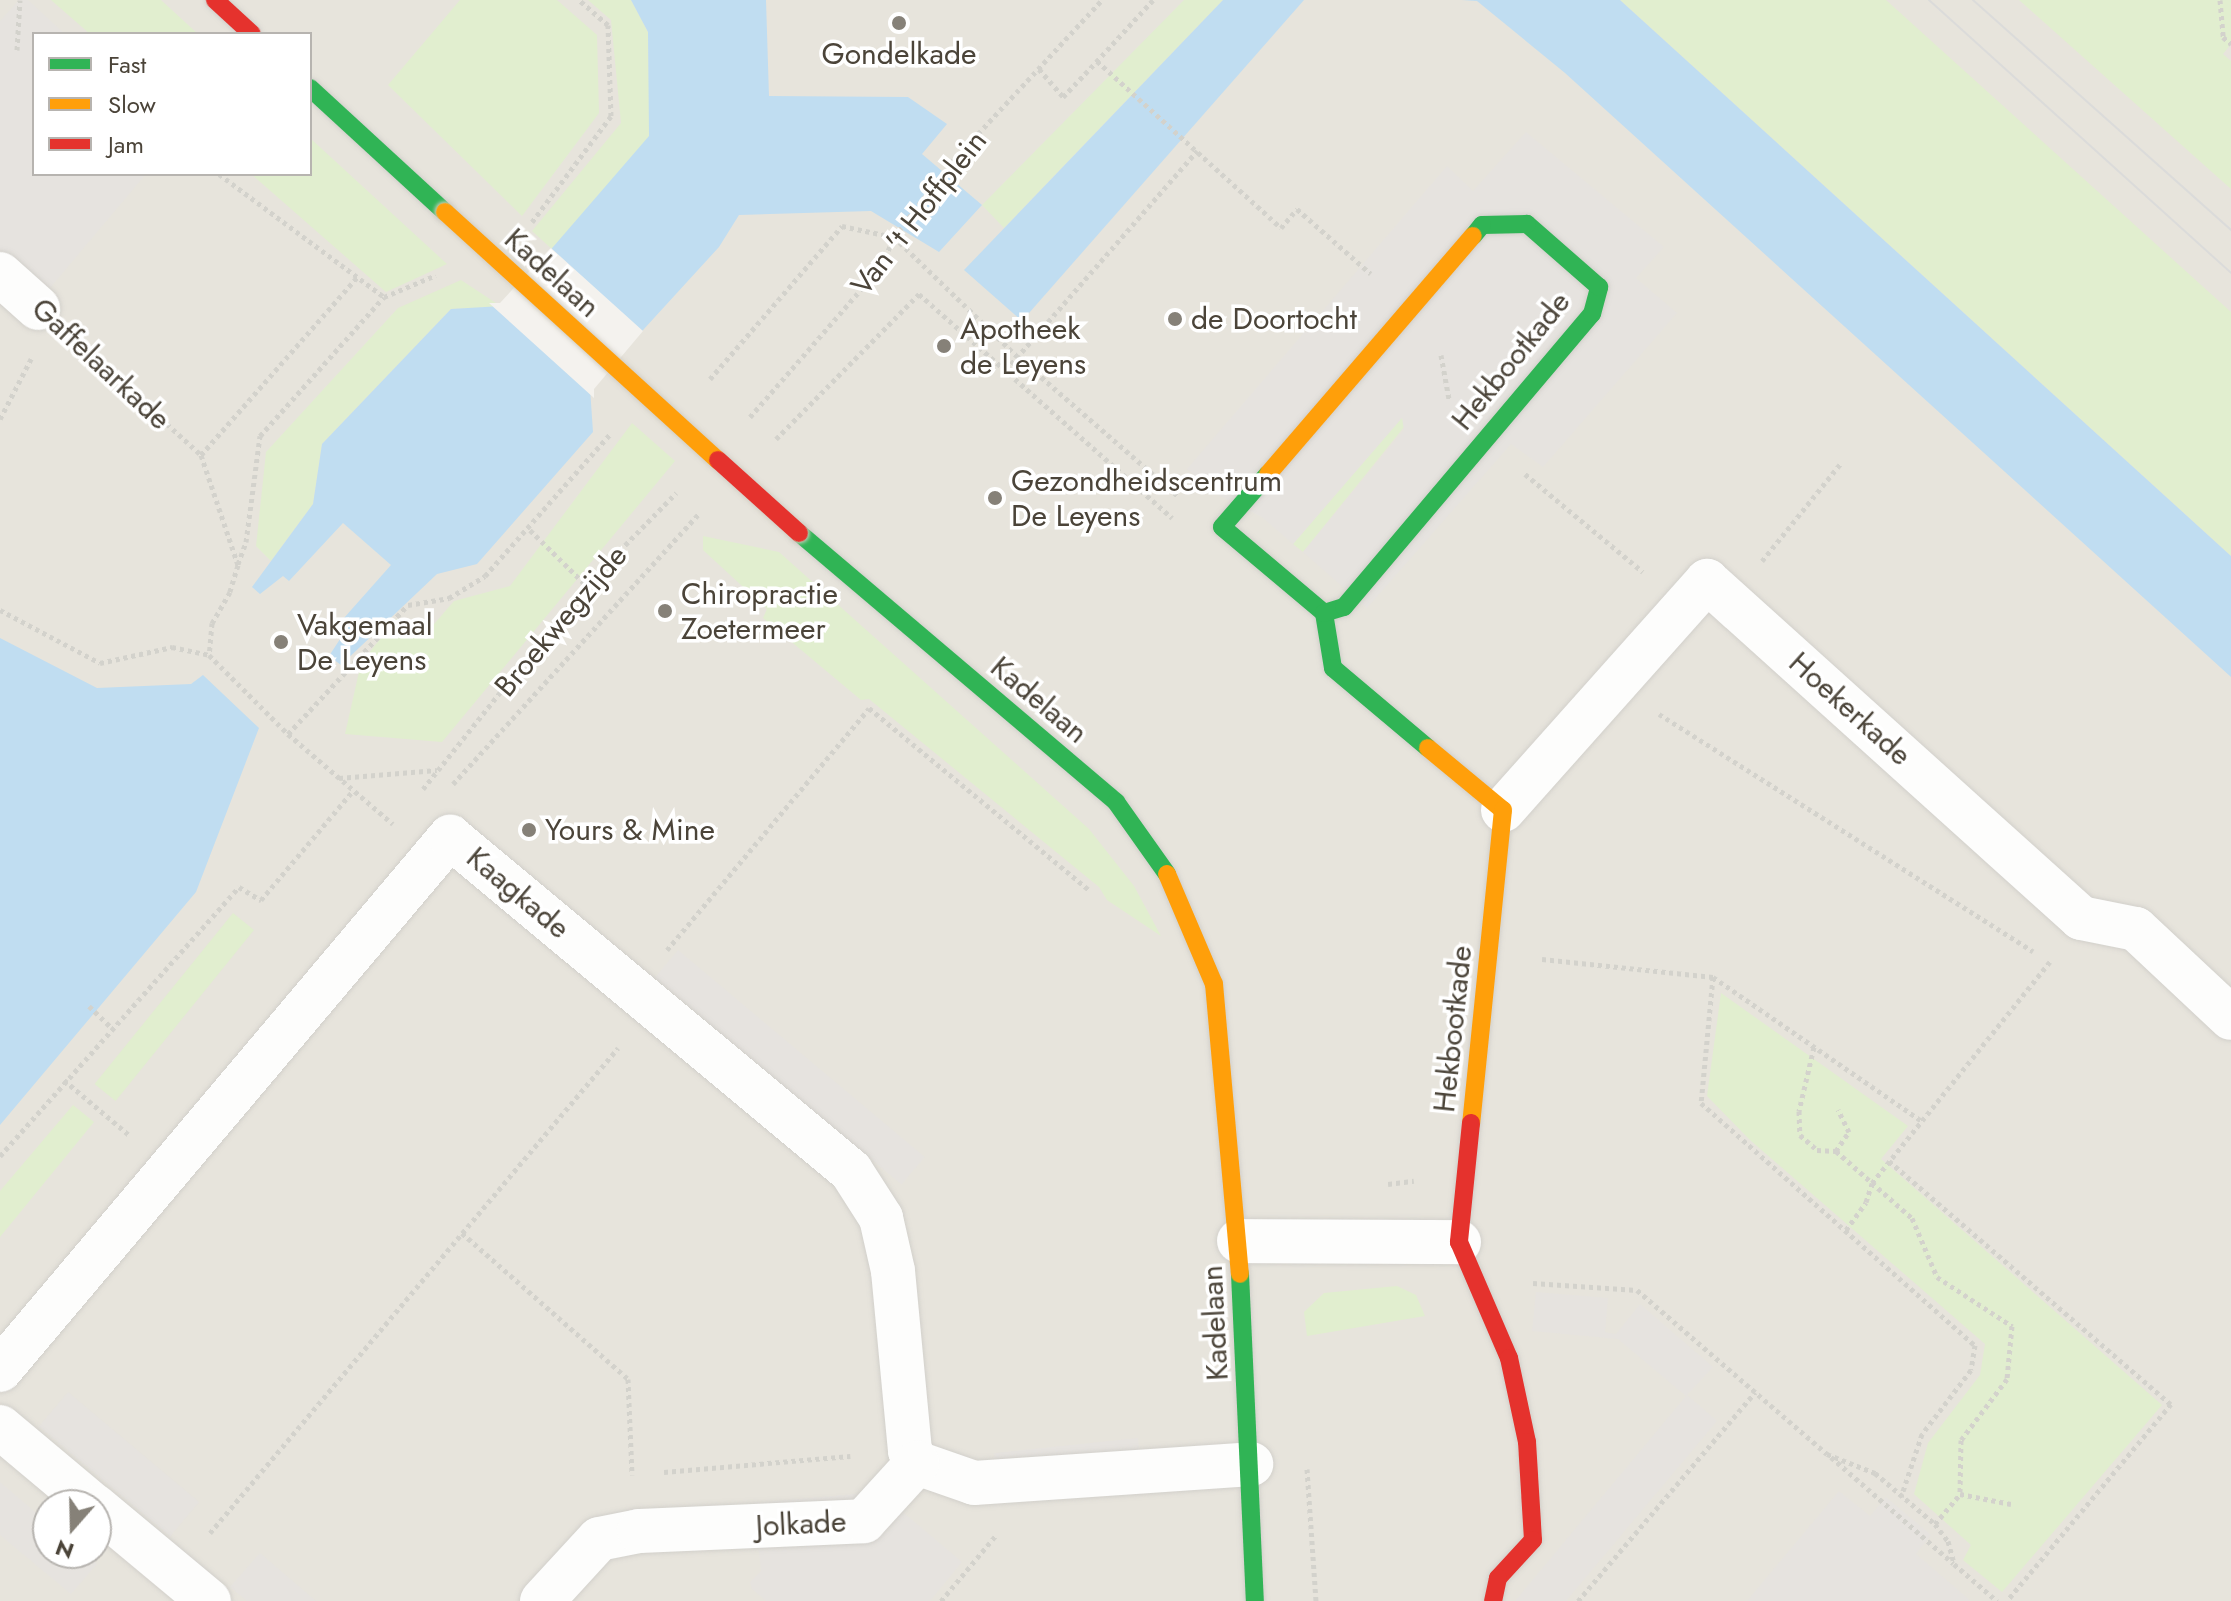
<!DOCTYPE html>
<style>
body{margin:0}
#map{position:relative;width:2231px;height:1601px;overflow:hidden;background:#f4f2ee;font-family:Jost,sans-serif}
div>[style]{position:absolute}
.residential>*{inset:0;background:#e7e4dc}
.green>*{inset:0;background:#e1eecf;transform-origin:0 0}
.parking>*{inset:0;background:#e6e3df;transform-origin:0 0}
.water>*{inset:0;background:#c0ddf1}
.pier>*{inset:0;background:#f4f2ee}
.path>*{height:5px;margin-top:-2.5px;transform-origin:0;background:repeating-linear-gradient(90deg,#d3d2cc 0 4px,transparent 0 8px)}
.roads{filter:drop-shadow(0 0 2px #d2d0cb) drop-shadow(0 0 2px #d2d0cb)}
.street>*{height:44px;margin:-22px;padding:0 22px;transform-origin:22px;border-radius:22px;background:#fdfdfc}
.fast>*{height:18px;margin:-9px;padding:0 9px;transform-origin:9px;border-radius:9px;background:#30b455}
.slow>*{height:18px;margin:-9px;padding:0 9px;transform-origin:9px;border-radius:9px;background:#ff9f0a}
.jam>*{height:18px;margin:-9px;padding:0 9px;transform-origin:9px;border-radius:9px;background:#e5322d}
.tram>*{height:2px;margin:-1px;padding:0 1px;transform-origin:1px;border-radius:1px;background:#dbdbda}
.bridges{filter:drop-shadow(0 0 2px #d3cfc5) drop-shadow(0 0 2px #d3cfc5)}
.slow-bridge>*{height:18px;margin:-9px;padding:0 9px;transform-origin:9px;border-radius:9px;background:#ff9f0a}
.jam-bridge>*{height:18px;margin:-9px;padding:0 9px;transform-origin:9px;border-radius:9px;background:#e5322d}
.dots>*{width:22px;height:22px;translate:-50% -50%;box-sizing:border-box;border:4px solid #fff;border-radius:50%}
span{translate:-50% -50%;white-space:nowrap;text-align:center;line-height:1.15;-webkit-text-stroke:7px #fff;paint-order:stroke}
.poi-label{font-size:30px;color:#4b4439}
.left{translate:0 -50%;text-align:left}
.street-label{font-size:30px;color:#4b4439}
.legend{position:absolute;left:32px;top:32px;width:280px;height:144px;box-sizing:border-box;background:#fff;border:2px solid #b7b4b0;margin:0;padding:10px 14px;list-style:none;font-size:24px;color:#4b4439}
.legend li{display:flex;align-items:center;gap:16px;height:40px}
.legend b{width:40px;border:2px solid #b7b4b0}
.north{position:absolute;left:32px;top:1489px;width:80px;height:80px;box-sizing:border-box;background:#fff;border:2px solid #b7b4b0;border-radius:50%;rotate:200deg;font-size:22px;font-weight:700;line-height:32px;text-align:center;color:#4b4439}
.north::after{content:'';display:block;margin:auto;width:28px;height:36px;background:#868178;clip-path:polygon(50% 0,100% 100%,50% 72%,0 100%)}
</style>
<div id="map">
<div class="residential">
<i style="clip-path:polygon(evenodd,0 0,2231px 0,2231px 1601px,0 1601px,0 0,34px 34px,310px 34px,310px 174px,34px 174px,34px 34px,0 0,48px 1505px,96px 1505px,96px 1553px,48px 1553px,48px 1505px)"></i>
</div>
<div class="green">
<i style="clip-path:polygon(51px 0,161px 0,198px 34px,90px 34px)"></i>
<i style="clip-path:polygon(460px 0,557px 0,597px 35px,599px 113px,522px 216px,388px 85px)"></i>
<i style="clip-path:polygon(588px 0,631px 0,648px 32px,650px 136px,554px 251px,532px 231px,621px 123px,611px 20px)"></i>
<i style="clip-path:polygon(1184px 0,1223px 0,1004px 228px,982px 205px)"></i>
<i style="clip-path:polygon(1620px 0,1886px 0,2231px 312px,2231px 556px)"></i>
<i style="clip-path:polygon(2019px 0,2231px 0,2231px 44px,2223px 54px,2231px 61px,2231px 189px)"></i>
<i style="clip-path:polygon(310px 138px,447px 264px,386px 292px,251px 174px,310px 174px)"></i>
<i style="clip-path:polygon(461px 280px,502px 307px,451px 309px,322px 444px,313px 504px,271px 561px,256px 546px,266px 452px,398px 308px)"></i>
<i style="clip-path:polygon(1434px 390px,1303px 552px,1293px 544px,1402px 417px)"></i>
<i style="clip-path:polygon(632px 423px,675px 461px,442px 742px,345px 734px,361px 663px,396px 619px,422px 638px,454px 601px,510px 586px)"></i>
<i style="clip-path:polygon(703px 536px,779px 552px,1089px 829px,1134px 886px,1161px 936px,1107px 900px,1099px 887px,869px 699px,861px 700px,763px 618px,767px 609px,703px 550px)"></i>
<i style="left:233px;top:913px;width:27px;height:220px;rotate:39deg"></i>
<i style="clip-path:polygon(1721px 993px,1908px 1126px,1881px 1159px,2162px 1405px,2002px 1592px,1963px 1560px,1971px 1545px,1914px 1494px,1928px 1443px,1980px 1375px,1985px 1344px,1750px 1140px,1707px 1096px)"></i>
<i style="clip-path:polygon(73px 1105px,94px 1122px,0 1237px,0 1191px)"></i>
<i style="clip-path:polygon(1397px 1286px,1416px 1295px,1425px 1316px,1307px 1336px,1304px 1312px,1324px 1293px)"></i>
</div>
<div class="parking">
<i style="clip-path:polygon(19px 0,28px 0,65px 34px,34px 34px,34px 174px,146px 174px,29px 313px,0 296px,0 21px)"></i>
<i style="clip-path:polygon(1526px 132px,1664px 247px,1636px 278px,1677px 313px,1543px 467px,1511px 444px,1367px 608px,1303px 552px,1404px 430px,1402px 418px,1293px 544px,1262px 517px,1216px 494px,1187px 469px,1447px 166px,1473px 191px)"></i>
<i style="left:678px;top:950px;width:322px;height:36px;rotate:40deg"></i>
<i style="clip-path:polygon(1536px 1292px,1608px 1298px,1605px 1332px,1616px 1334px,1640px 1304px,1713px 1367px,1687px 1395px,1717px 1421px,1566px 1601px,1515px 1601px,1686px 1396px,1618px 1339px,1532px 1331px)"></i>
<i style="left:68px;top:1392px;width:171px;height:45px;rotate:40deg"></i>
<i style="left:1138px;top:1438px;width:18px;height:145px;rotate:84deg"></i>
<i style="clip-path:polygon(0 1482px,48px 1523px,48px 1553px,84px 1553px,97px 1564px,71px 1594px,0 1535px)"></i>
<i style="clip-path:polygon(1839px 1491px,1870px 1516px,1886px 1497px,1931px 1535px,1916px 1554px,1971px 1601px,1747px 1601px)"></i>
<i style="clip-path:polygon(879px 1492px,962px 1562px,930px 1601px,766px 1601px,752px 1589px,750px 1582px,761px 1571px,754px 1503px)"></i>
<i style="clip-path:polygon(260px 1553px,316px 1601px,247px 1601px,230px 1587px)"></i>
</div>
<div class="water">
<i style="clip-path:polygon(631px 0,766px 0,769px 96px,908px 97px,947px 124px,922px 154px,982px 205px,939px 252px,871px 211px,739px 215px,719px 247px,590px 388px,593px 432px,477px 564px,437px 574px,341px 665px,329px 656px,344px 633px,336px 627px,391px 565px,343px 523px,289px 581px,283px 576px,260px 594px,252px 587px,313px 504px,322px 444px,451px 309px,502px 306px,649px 136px,648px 32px)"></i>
<i style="clip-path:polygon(1223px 0,1304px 0,1022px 321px,964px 270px)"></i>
<i style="clip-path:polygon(1462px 0,1620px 0,2231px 556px,2231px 677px,1565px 73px,1477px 1px)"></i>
<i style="clip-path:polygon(0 638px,97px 688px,191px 684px,203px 675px,259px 728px,196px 892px,0 1125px)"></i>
</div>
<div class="pier">
<i style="clip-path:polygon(551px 248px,643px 331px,594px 389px,594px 398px,489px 303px,500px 303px)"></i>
</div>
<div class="path">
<i style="left:1153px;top:0;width:83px;rotate:132.6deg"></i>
<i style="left:1097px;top:61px;width:248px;rotate:42.2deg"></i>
<i style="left:1281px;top:228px;width:25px;rotate:-50deg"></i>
<i style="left:1297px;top:209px;width:98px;rotate:41.3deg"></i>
<i style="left:2220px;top:0;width:37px;rotate:85deg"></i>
<i style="left:2223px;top:37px;width:11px;rotate:41deg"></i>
<i style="left:17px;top:50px;width:50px;rotate:-86.6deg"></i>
<i style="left:1039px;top:69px;width:37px;rotate:49deg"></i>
<i style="left:1063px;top:97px;width:50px;rotate:-46.6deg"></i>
<i style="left:219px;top:174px;width:206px;rotate:36.7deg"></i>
<i style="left:384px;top:297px;width:56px;rotate:-22.9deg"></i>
<i style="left:532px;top:222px;width:132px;rotate:-53.3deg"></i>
<i style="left:611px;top:116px;width:91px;rotate:-91.9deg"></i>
<i style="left:608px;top:25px;width:38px;rotate:-139deg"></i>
<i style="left:894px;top:237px;width:171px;rotate:44.1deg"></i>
<i style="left:1017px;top:356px;width:215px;rotate:41deg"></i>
<i style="left:78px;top:343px;width:166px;rotate:42.3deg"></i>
<i style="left:201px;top:455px;width:116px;rotate:71.4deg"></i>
<i style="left:238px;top:565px;width:28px;rotate:107deg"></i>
<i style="left:230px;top:592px;width:36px;rotate:120deg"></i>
<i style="left:212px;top:623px;width:32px;rotate:95deg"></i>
<i style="left:1441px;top:355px;width:45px;rotate:79.7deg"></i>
<i style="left:1006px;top:370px;width:291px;rotate:-48.9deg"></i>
<i style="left:710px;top:379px;width:202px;rotate:-49.2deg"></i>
<i style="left:842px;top:226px;width:53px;rotate:11.9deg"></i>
<i style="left:750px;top:417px;width:201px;rotate:-49deg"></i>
<i style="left:882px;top:265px;width:30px;rotate:-67deg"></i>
<i style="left:894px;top:237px;width:93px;rotate:-52.4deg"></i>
<i style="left:951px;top:163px;width:222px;rotate:-47.2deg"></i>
<i style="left:0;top:419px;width:68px;rotate:-62.7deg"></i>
<i style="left:776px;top:439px;width:204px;rotate:-45.4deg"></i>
<i style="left:919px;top:294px;width:338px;rotate:41.5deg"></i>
<i style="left:201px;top:455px;width:238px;rotate:-48.7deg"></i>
<i style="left:1525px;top:474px;width:153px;rotate:39.7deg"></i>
<i style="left:530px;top:530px;width:78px;rotate:44.5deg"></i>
<i style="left:1762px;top:561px;width:127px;rotate:-51.1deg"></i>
<i style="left:238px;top:564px;width:23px;rotate:-70deg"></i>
<i style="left:246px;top:542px;width:107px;rotate:-82.5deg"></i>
<i style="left:260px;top:436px;width:186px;rotate:-48.3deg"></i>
<i style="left:0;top:610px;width:113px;rotate:27.9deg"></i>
<i style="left:100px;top:663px;width:74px;rotate:-12.5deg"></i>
<i style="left:172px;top:647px;width:38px;rotate:12deg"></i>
<i style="left:209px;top:655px;width:112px;rotate:45deg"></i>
<i style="left:288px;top:734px;width:138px;rotate:40.6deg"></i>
<i style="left:1659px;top:714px;width:443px;rotate:32.4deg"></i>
<i style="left:288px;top:734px;width:176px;rotate:-47.1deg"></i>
<i style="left:408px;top:605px;width:42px;rotate:-9.7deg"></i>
<i style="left:449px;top:598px;width:42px;rotate:-31.4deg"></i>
<i style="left:485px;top:576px;width:189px;rotate:-48.6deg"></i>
<i style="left:339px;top:778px;width:98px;rotate:-4.7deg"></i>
<i style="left:453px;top:784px;width:367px;rotate:-47.7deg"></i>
<i style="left:423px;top:789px;width:261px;rotate:-51.4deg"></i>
<i style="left:586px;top:585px;width:129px;rotate:-45.6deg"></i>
<i style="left:667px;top:950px;width:315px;rotate:-50.1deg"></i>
<i style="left:869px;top:708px;width:287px;rotate:39.6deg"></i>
<i style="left:1542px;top:959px;width:172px;rotate:6deg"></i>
<i style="left:1713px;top:977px;width:254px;rotate:34.6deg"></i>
<i style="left:1713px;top:977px;width:127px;rotate:95.4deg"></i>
<i style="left:1701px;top:1103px;width:366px;rotate:41.5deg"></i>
<i style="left:1975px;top:1345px;width:25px;rotate:99deg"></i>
<i style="left:1971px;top:1370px;width:81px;rotate:127.4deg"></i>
<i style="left:1922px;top:1434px;width:66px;rotate:108.4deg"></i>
<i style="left:89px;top:1006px;width:29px;rotate:44deg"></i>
<i style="left:1814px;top:1047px;width:66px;rotate:103.2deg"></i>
<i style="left:1799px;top:1111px;width:24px;rotate:88deg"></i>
<i style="left:1800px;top:1135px;width:23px;rotate:41deg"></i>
<i style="left:1817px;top:1150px;width:19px;rotate:3deg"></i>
<i style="left:1836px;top:1151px;width:23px;rotate:-56deg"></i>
<i style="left:1849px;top:1132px;width:25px;rotate:-116deg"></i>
<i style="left:64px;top:1080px;width:85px;rotate:40.2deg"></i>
<i style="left:1836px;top:1151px;width:101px;rotate:41.4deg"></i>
<i style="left:1912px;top:1218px;width:64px;rotate:67deg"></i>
<i style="left:1937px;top:1277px;width:90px;rotate:33.2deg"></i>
<i style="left:2012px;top:1326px;width:53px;rotate:95.4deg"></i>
<i style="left:2007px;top:1379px;width:76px;rotate:127deg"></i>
<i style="left:1961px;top:1440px;width:54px;rotate:91.1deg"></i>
<i style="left:0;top:1156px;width:360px;rotate:-48.4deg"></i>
<i style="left:239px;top:887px;width:26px;rotate:31deg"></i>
<i style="left:261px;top:900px;width:141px;rotate:-49.9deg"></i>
<i style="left:1889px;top:1161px;width:372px;rotate:40.8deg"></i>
<i style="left:2171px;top:1404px;width:256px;rotate:129.8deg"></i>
<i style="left:1388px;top:1184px;width:26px;rotate:-7deg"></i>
<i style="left:1846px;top:1230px;width:34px;rotate:-54deg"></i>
<i style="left:1866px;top:1202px;width:20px;rotate:-72deg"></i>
<i style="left:1872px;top:1183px;width:284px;rotate:-51.2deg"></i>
<i style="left:462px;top:1233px;width:221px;rotate:41.3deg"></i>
<i style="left:628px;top:1379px;width:96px;rotate:87.6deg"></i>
<i style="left:1533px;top:1283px;width:104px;rotate:3.9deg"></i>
<i style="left:1637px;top:1290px;width:251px;rotate:40.8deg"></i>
<i style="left:1827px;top:1454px;width:52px;rotate:21.6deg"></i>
<i style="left:1875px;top:1473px;width:79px;rotate:40.4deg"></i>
<i style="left:1935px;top:1524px;width:21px;rotate:53deg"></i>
<i style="left:1948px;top:1541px;width:24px;rotate:75deg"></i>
<i style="left:1954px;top:1564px;width:57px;rotate:40.7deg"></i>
<i style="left:1831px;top:1457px;width:162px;rotate:41deg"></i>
<i style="left:1307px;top:1469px;width:132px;rotate:86.1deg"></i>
<i style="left:664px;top:1472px;width:187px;rotate:-4.9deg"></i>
<i style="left:1935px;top:1524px;width:39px;rotate:-50deg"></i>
<i style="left:1960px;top:1494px;width:52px;rotate:11.1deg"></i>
<i style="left:210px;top:1533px;width:634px;rotate:-49.93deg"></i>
<i style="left:941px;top:1601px;width:87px;rotate:-50.1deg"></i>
<i style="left:1578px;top:1601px;width:274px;rotate:-49.7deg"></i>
</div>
<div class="roads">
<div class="street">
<i style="left:0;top:274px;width:51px;rotate:41.8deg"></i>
<i style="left:1503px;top:810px;width:307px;rotate:-48.3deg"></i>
<i style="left:1707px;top:581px;width:503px;rotate:42.02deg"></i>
<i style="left:2081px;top:918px;width:56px;rotate:11.3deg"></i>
<i style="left:2136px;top:929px;width:130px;rotate:43.1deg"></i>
<i style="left:1239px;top:1241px;width:220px;rotate:0.3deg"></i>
<i style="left:0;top:1370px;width:698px;rotate:-49.83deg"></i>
<i style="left:450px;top:837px;width:522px;rotate:39.79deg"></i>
<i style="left:851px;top:1171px;width:56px;rotate:57.4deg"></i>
<i style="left:881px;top:1218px;width:54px;rotate:77.2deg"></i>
<i style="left:893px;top:1271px;width:181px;rotate:84.6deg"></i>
<i style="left:910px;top:1451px;width:14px;rotate:60deg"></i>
<i style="left:0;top:1427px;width:121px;rotate:40deg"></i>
<i style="left:917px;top:1463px;width:60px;rotate:19.3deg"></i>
<i style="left:974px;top:1483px;width:278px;rotate:-3.9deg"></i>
<i style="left:96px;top:1507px;width:147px;rotate:39.8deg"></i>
<i style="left:542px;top:1601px;width:84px;rotate:-47.4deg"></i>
<i style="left:599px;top:1539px;width:41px;rotate:-11.3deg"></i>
<i style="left:639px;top:1531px;width:225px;rotate:-2.5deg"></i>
<i style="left:864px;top:1521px;width:79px;rotate:-47.6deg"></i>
</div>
<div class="fast">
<i style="left:310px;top:88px;width:183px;rotate:42.6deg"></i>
<i style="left:1268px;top:474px;width:70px;rotate:131deg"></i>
<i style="left:1222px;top:527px;width:133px;rotate:40.1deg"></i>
<i style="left:1324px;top:613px;width:56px;rotate:80.7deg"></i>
<i style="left:1333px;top:668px;width:124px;rotate:40.1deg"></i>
<i style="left:799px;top:533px;width:416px;rotate:40.3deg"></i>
<i style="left:1116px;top:802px;width:88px;rotate:54.7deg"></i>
<i style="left:1324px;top:613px;width:21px;rotate:-17deg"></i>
<i style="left:1344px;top:607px;width:384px;rotate:-49.8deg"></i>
<i style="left:1592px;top:314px;width:28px;rotate:-75deg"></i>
<i style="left:1599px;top:287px;width:96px;rotate:-138.8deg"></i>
<i style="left:1527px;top:224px;width:45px;rotate:178.7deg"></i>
<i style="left:1482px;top:225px;width:14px;rotate:129deg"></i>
<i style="left:1240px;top:1274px;width:327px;rotate:87.4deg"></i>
</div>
<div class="slow">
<i style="left:1268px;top:474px;width:314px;rotate:-49.3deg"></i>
<i style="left:1428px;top:748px;width:97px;rotate:39.6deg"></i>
<i style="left:1503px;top:810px;width:315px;rotate:95.8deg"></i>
<i style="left:1167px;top:874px;width:120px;rotate:66.9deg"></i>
<i style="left:1214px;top:984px;width:291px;rotate:84.9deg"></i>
</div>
<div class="jam">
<i style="left:215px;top:0;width:50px;rotate:42.6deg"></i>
<i style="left:1471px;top:1123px;width:120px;rotate:95.8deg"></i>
<i style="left:1459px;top:1242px;width:126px;rotate:66.7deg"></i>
<i style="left:1509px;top:1358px;width:86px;rotate:77.9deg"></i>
<i style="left:1527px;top:1442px;width:98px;rotate:86.5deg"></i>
<i style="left:1533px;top:1540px;width:52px;rotate:132.6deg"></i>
<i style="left:1498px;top:1578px;width:24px;rotate:102deg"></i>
</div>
</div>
<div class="tram">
<i style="left:1929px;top:0;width:407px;rotate:42.1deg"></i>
<i style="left:1973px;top:0;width:346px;rotate:41.7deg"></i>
</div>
<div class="bridges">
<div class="slow-bridge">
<i style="left:445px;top:212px;width:369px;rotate:42.3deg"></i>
</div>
<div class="jam-bridge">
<i style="left:718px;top:460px;width:109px;rotate:42deg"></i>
</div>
</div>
<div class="dots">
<i style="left:899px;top:23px;background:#868178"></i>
<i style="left:1175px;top:319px;background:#868178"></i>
<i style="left:944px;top:346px;background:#868178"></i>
<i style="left:995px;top:498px;background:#868178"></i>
<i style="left:665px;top:611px;background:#868178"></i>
<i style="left:281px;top:642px;background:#868178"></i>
<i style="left:529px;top:830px;background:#868178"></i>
</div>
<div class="poi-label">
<span style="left:899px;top:54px">Gondelkade</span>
<span class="left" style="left:1191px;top:319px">de Doortocht</span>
<span class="left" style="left:960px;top:346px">Apotheek<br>de Leyens</span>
<span class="left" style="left:1011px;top:498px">Gezondheidscentrum<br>De Leyens</span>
<span class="left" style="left:681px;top:611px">Chiropractie<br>Zoetermeer</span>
<span class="left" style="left:297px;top:642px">Vakgemaal<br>De Leyens</span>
<span class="left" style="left:545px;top:830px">Yours &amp; Mine</span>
</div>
<div class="street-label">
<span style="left:919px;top:213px;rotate:-52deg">Van 't Hoffplein</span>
<span style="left:552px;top:273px;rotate:42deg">Kadelaan</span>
<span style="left:1511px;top:361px;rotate:-51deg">Hekbootkade</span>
<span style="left:101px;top:364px;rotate:43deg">Gaffelaarkade</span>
<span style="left:561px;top:621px;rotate:-50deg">Broekwegzijde</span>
<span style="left:1039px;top:700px;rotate:40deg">Kadelaan</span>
<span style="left:1850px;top:709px;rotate:42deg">Hoekerkade</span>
<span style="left:518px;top:893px;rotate:40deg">Kaagkade</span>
<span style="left:1453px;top:1029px;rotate:-84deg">Hekbootkade</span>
<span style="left:1215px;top:1323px;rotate:-93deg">Kadelaan</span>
<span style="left:801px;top:1524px;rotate:-3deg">Jolkade</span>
</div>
<ul class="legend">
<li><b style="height:10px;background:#30b455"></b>Fast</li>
<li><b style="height:10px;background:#ff9f0a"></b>Slow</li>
<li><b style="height:10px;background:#e5322d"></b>Jam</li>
</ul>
<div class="north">N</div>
</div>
